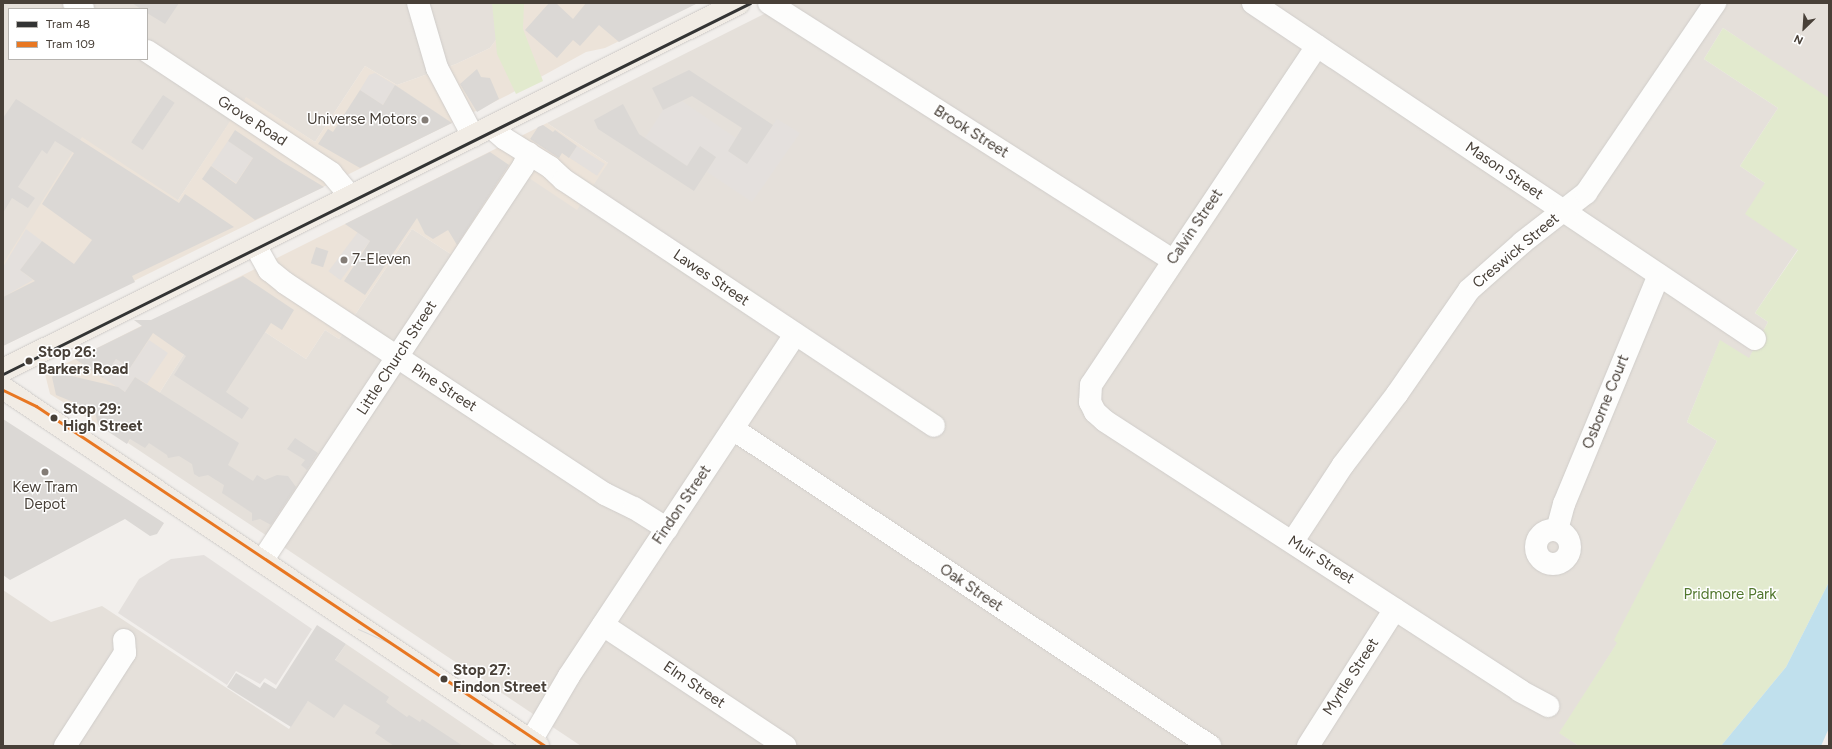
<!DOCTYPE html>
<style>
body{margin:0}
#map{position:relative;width:1832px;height:749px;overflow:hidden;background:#f2efec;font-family:Figtree,sans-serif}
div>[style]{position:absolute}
.residential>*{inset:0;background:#e5e0da}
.commercial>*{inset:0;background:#ece3d9}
.green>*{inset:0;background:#e2eace}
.parking>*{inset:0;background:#e4e0dd;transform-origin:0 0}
.water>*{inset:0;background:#c0e0ed}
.building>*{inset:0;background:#dbd8d5;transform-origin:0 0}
.roads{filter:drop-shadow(0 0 1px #d0cdca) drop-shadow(0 0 1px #d0cdca)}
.minor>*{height:22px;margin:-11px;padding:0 11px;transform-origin:11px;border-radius:11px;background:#fdfdfc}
.minor>.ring{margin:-11px;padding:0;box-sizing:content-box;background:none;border:22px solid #fdfdfc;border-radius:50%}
.major>*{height:22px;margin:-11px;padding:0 11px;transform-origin:11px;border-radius:11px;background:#f1ece5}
.tram>*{height:1px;margin:-0.5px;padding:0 0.5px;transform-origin:0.5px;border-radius:0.5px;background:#dadad9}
.tram-1>*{height:3px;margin:-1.5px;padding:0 1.5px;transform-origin:1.5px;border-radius:1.5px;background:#333434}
.tram-2>*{height:3px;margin:-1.5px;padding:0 1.5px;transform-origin:1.5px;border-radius:1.5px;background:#e87722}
.dots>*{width:11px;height:11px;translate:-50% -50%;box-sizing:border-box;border:2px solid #fff;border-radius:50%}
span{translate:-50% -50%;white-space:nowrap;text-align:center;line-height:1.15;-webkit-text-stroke:3px #fff;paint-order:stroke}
.poi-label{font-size:15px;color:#484038}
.right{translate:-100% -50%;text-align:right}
.left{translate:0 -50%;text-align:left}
.street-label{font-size:15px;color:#484038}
.stop-label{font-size:15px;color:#484038;font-weight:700}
.park-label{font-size:15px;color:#51772e}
.frame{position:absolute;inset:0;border:4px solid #484038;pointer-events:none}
.legend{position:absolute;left:8px;top:8px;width:140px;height:52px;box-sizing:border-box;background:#fff;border:1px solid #b6b3af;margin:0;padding:5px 7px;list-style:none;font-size:12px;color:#484038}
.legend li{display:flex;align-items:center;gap:8px;height:20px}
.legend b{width:20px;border:1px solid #b6b3af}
.north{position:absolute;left:1784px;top:8px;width:40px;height:40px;-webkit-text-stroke:3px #fff;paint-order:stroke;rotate:205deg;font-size:11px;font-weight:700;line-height:16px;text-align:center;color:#484038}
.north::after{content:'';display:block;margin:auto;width:14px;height:18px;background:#484038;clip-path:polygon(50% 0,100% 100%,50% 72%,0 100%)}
</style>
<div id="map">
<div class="residential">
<i style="clip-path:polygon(evenodd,3px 3px,523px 3px,490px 48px,456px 64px,397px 85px,365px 66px,315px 142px,246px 98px,178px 200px,3px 264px,3px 3px,9px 9px,147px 9px,147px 59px,9px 59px,9px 9px)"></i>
<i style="clip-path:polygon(786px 3px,1829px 3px,1828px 99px,1723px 28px,1704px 59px,1778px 108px,1740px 166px,1765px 183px,1798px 249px,1755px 313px,1768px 322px,1749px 359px,1720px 341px,1687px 422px,1717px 441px,1615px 640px,1618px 642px,1560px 733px,1579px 746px,581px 746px,128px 443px,184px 354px,265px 332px,306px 359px,325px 330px,339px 339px,412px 229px,466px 264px,526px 176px,608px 163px,547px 123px)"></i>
<i style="clip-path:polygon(3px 590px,51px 622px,102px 606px,289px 729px,346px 644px,496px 746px,3px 746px)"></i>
</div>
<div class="commercial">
<i style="clip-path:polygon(523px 3px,697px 3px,605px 48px,586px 52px,508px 95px,3px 346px,3px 264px,82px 137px,178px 200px,246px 97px,315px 142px,365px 66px,397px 85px,456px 64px,490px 48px)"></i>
<i style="clip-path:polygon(547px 123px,608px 163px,577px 210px,526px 176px,466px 264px,412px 229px,339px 339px,325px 330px,306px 359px,265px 332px,230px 386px,184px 354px,128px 443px,50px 394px,45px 374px)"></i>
</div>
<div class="green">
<i style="clip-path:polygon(492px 3px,524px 3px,523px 29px,543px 81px,516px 94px,497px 54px)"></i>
<i style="clip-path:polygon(1723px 28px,1829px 98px,1829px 582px,1786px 667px,1721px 746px,1579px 746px,1559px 733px,1617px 643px,1614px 640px,1717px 441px,1687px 422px,1720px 340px,1749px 358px,1768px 322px,1755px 313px,1798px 250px,1745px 214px,1765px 183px,1740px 166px,1778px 108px,1704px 59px)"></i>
</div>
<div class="parking">
<i style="clip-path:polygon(375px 73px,395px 85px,383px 105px,360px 90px,369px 75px)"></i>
<i style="clip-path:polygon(682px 101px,736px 138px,728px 151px,747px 164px,777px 119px,800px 133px,752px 202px,707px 172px,716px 157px,700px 146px,687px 166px,645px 138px,663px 110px)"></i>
<i style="left:228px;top:141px;width:30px;height:30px;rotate:34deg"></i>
<i style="left:577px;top:146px;width:33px;height:14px;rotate:33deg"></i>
<i style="clip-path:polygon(26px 229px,42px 241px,20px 270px,33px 280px,3px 297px,3px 267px)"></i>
<i style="left:358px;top:232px;width:15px;height:49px;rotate:37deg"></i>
<i style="clip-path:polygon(149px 340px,168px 353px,147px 384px,135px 377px,125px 392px,103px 378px,116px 359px,130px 368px)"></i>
<i style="clip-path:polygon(204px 555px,312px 629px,276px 685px,265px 678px,260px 684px,236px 671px,227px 685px,118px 613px,139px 579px,171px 559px)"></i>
</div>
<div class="water">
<i style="clip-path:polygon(1829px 582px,1829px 728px,1821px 746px,1721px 746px,1786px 667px)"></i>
</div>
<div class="building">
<i style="clip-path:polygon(132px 3px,179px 3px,165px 24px,147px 13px,147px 9px,141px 9px)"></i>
<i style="clip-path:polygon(549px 3px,556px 3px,573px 19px,586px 3px,698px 3px,619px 42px,599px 25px,580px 46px,573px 40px,557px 58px,525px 30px)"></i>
<i style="clip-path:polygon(477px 69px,481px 77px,490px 78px,499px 99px,477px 112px,460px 84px)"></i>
<i style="clip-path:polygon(689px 70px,773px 125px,747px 164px,728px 151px,742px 128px,692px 96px,663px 110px,652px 88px)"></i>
<i style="clip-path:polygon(395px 85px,452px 123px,360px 168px,318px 144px,328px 129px,333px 132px,360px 90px,383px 105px)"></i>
<i style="left:163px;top:95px;width:14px;height:57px;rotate:34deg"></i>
<i style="clip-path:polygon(16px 99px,179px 203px,185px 194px,234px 227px,132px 276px,135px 282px,3px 346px,3px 297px,35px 281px,20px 270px,42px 241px,74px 264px,92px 240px,42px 204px,74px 153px,55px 141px,47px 154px,42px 150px,18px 187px,35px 198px,28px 208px,12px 198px,3px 213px,3px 118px)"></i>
<i style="clip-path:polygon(623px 104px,639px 134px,687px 166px,700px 146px,716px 157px,694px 191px,598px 129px,594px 120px)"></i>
<i style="clip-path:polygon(543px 125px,553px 132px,555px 130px,577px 146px,569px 158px,562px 153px,559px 158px,530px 139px,538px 127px)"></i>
<i style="clip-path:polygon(235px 130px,281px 161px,324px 187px,255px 220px,202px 179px,211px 166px,236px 184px,253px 158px,228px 141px)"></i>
<i style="clip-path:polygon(490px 152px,509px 165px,457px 245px,448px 230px,433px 239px,425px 234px,417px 218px,365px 295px,344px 281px,370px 241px,345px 224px)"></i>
<i style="left:316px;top:247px;width:13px;height:17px;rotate:18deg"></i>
<i style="clip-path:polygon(243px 276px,294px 310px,282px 330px,271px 323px,226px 392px,249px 408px,242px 419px,174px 375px,186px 356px,153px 333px,130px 368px,116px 359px,103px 378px,75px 359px,142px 326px,134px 320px,151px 320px)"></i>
<i style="clip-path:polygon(59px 373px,118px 387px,125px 392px,135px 377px,239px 443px,228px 465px,253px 481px,257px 475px,265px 480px,277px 475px,288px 476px,296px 487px,271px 525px,260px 519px,252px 521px,252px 513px,222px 493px,224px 485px,208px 475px,199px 477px,194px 474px,192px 464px,179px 456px,168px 458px,167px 455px,149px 443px,145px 448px,130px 439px,127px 444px,98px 425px,95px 411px,56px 395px,52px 377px)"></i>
<i style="clip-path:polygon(3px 419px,164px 523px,157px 534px,150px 536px,125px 519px,10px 580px,3px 575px)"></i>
<i style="clip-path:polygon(295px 438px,318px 453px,307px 470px,301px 465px,305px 460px,287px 449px)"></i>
<i style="clip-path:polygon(317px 625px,346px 644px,335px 660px,389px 697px,386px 702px,407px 717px,409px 715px,420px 722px,422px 719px,463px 746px,394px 746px,375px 733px,380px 726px,344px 704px,334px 718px,308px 701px,291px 727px,227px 687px,236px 673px,260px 688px,264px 682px,276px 689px)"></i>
</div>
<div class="roads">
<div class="minor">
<i style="left:74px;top:3px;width:11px;rotate:34deg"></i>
<i style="left:418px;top:3px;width:68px;rotate:73.7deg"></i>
<i style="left:437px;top:68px;width:77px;rotate:62.1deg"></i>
<i style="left:769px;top:3px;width:479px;rotate:32.5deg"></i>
<i style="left:1253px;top:3px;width:604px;rotate:33.8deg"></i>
<i style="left:1317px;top:46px;width:407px;rotate:123.7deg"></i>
<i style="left:1091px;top:385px;width:17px;rotate:93deg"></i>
<i style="left:1090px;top:402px;width:11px;rotate:63deg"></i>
<i style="left:1095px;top:412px;width:13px;rotate:42deg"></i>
<i style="left:1105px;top:421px;width:495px;rotate:33deg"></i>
<i style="left:1520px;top:691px;width:32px;rotate:28deg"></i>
<i style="left:147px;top:51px;width:221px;rotate:33.5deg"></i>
<i style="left:331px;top:173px;width:31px;rotate:50deg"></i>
<i style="left:491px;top:127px;width:18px;rotate:41deg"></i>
<i style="left:505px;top:139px;width:53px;rotate:31.9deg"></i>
<i style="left:550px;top:167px;width:19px;rotate:43deg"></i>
<i style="left:564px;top:180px;width:444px;rotate:33.6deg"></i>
<i style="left:255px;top:245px;width:29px;rotate:61deg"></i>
<i style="left:269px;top:270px;width:21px;rotate:39deg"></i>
<i style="left:285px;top:283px;width:383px;rotate:33.4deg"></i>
<i style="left:605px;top:494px;width:32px;rotate:26deg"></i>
<i style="left:634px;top:508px;width:39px;rotate:32deg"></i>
<i style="left:733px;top:429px;width:573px;rotate:33.61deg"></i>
<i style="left:1557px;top:530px;width:27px;rotate:-75deg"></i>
<i style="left:1564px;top:504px;width:248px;rotate:-67.5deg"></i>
<i class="ring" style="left:1536px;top:530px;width:12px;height:12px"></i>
<i style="left:1293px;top:541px;width:91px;rotate:-56.7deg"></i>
<i style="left:1343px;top:465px;width:89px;rotate:-52.7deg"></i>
<i style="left:1397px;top:394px;width:126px;rotate:-55.3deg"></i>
<i style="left:1469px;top:290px;width:72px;rotate:-41.6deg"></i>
<i style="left:1523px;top:242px;width:80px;rotate:-37.9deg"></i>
<i style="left:1586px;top:193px;width:230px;rotate:-55.8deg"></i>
<i style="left:262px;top:561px;width:473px;rotate:-56.5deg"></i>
<i style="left:523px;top:167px;width:15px;rotate:-67deg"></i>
<i style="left:603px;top:625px;width:219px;rotate:33.6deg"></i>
<i style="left:65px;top:746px;width:111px;rotate:-57.2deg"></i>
<i style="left:125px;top:653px;width:13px;rotate:-94deg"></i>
<i style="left:528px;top:746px;width:81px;rotate:-59.6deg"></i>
<i style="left:569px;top:676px;width:410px;rotate:-56.5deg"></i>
<i style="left:1308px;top:746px;width:162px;rotate:-57.6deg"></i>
</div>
<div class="major">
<i style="left:3px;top:370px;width:822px;rotate:-26.5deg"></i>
<i style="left:3px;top:388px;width:644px;rotate:33.79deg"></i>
</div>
</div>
<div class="tram">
<i style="left:358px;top:629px;width:47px;rotate:23.8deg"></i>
</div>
<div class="tram-1">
<i style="left:3px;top:374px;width:834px;rotate:-26.41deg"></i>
</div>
<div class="tram-2">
<i style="left:3px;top:390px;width:37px;rotate:26deg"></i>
<i style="left:36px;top:406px;width:612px;rotate:33.74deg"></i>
</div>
<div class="dots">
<i style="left:425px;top:120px;background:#847d77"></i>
<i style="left:344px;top:260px;background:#847d77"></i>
<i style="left:29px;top:361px;background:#484038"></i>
<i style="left:54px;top:418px;background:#484038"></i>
<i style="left:45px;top:472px;background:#847d77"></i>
<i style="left:444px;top:679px;background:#484038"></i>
</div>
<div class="poi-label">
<span class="right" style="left:417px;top:120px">Universe Motors</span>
<span class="left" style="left:352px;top:260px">7-Eleven</span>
<span style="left:45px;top:496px">Kew Tram<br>Depot</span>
</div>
<div class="street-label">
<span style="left:252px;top:121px;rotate:33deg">Grove Road</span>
<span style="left:971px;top:132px;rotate:32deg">Brook Street</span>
<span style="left:1504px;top:171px;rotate:34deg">Mason Street</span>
<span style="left:1195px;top:227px;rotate:-56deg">Calvin Street</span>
<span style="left:1516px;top:251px;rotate:-40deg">Creswick Street</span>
<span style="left:711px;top:278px;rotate:34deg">Lawes Street</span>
<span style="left:397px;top:358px;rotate:-57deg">Little Church Street</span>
<span style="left:444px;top:388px;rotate:33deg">Pine Street</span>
<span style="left:1606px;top:402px;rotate:-68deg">Osborne Court</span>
<span style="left:682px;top:505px;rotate:-56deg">Findon Street</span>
<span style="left:1321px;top:560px;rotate:33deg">Muir Street</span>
<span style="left:971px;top:588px;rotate:34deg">Oak Street</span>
<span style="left:1351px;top:677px;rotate:-57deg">Myrtle Street</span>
<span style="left:694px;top:685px;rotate:34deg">Elm Street</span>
</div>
<div class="stop-label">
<span class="left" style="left:38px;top:361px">Stop 26:<br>Barkers Road</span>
<span class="left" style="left:63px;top:418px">Stop 29:<br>High Street</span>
<span class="left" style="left:453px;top:679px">Stop 27:<br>Findon Street</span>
</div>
<div class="park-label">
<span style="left:1730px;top:595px">Pridmore Park</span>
</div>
<div class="frame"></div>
<ul class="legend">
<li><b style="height:5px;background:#333434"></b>Tram 48</li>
<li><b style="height:5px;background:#e87722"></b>Tram 109</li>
</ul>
<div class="north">N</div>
</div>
